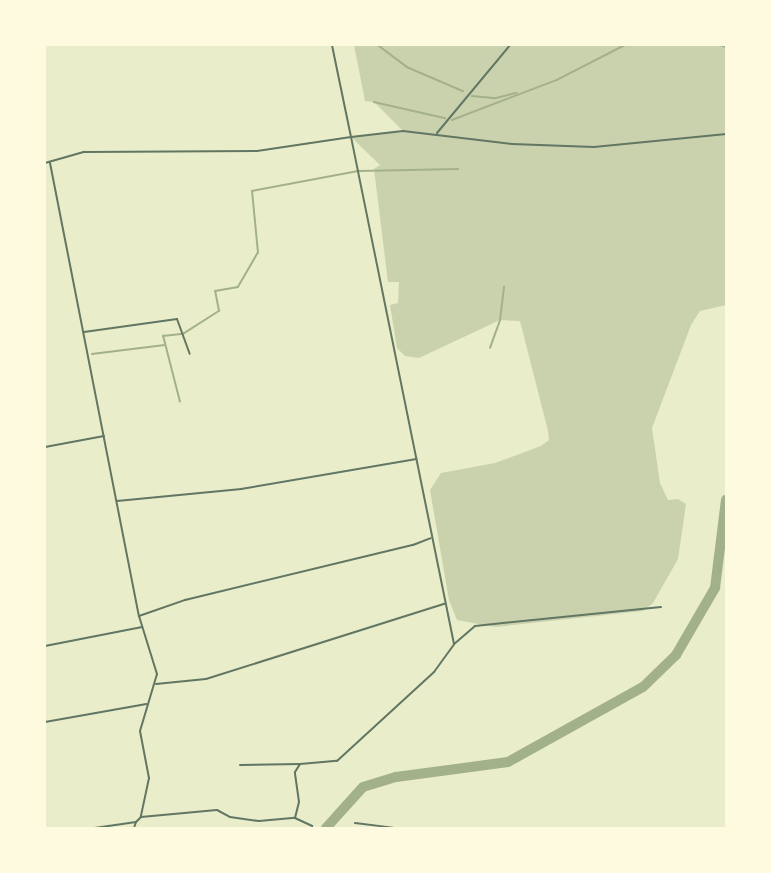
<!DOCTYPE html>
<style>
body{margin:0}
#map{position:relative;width:771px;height:873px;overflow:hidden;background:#e9edc9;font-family:"Space Grotesk",sans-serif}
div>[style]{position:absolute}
.green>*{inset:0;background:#cad2ad}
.stream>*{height:1.5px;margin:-0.75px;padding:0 0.75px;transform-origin:0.75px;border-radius:0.75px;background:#a3b18a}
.river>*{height:10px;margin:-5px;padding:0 5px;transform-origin:5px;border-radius:5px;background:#a3b18a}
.minor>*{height:2px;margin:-1px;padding:0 1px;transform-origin:1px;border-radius:1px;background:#617663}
span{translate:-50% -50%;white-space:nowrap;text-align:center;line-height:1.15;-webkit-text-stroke:4.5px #fefae0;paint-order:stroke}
.frame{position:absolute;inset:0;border:46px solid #fefae0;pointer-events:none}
</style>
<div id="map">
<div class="green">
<i style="clip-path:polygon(354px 45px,726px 45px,726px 305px,700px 311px,691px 325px,652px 428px,660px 483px,668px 500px,678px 499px,686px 504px,678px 559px,653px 603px,643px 611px,495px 627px,457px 620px,449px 600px,430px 490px,441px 473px,495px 463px,541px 446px,549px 440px,548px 431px,520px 321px,500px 320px,419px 358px,405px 356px,397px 348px,390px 305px,398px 303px,399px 282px,388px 282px,374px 169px,380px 165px,351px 137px,403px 131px,374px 102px,365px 101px)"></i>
</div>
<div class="stream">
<i style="left:378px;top:45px;width:36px;rotate:37deg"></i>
<i style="left:407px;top:67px;width:61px;rotate:23.2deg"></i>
<i style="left:721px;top:45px;width:5px;rotate:22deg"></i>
<i style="left:472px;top:96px;width:24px;rotate:5deg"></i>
<i style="left:496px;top:98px;width:21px;rotate:-14deg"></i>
<i style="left:374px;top:102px;width:73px;rotate:12.7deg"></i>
<i style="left:452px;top:120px;width:112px;rotate:-20.9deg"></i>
<i style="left:557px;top:80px;width:76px;rotate:-27.2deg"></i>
<i style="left:490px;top:348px;width:30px;rotate:-70deg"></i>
<i style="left:500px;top:320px;width:33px;rotate:-83deg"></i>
<i style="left:92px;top:354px;width:73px;rotate:-7.1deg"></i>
<i style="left:180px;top:402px;width:68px;rotate:-104.4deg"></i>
<i style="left:163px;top:336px;width:20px;rotate:-6deg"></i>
<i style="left:183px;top:334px;width:43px;rotate:-32.6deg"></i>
<i style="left:219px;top:311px;width:20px;rotate:-101deg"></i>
<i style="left:215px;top:291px;width:23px;rotate:-10deg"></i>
<i style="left:238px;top:287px;width:39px;rotate:-60deg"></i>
<i style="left:258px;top:253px;width:62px;rotate:-95.5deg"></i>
<i style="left:252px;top:191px;width:109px;rotate:-10.6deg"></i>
<i style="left:359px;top:171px;width:99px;rotate:-1.2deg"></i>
</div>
<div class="river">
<i style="left:326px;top:828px;width:55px;rotate:-47.9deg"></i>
<i style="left:363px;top:787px;width:34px;rotate:-17deg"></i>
<i style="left:396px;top:777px;width:113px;rotate:-7.6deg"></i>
<i style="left:508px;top:762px;width:154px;rotate:-29.1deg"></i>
<i style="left:643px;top:687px;width:46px;rotate:-44.1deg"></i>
<i style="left:676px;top:655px;width:78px;rotate:-59.8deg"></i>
<i style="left:715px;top:588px;width:89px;rotate:-82.9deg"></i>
</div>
<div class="minor">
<i style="left:437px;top:133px;width:114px;rotate:-50.3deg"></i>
<i style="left:45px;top:163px;width:41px;rotate:-15.8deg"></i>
<i style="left:84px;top:152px;width:173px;rotate:-0.3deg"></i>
<i style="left:257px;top:151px;width:95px;rotate:-8.5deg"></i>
<i style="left:351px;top:137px;width:94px;rotate:-101.7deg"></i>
<i style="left:50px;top:163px;width:462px;rotate:78.9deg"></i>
<i style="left:139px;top:616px;width:61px;rotate:72.8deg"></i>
<i style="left:157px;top:674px;width:59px;rotate:106.6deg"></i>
<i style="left:140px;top:731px;width:48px;rotate:79.2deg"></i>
<i style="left:149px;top:778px;width:40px;rotate:102deg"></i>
<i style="left:141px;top:817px;width:7px;rotate:135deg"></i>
<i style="left:136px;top:822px;width:42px;rotate:171.9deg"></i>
<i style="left:84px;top:332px;width:94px;rotate:-8deg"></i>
<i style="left:177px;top:319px;width:37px;rotate:70deg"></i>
<i style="left:45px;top:447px;width:60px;rotate:-10.6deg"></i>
<i style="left:117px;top:501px;width:125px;rotate:-5.5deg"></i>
<i style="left:241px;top:489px;width:178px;rotate:-9.7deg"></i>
<i style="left:661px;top:607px;width:187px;rotate:174.2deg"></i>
<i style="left:475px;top:626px;width:28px;rotate:139deg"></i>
<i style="left:454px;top:644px;width:517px;rotate:-101.48deg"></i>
<i style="left:351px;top:137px;width:52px;rotate:-6.6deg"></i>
<i style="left:403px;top:131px;width:110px;rotate:6.8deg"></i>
<i style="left:512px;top:144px;width:82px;rotate:2.1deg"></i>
<i style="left:594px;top:147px;width:133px;rotate:-5.6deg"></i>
<i style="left:139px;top:616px;width:49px;rotate:-19.2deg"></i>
<i style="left:185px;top:600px;width:235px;rotate:-13.6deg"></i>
<i style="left:413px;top:545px;width:19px;rotate:-21deg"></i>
<i style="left:45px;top:646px;width:99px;rotate:-11.1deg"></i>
<i style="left:156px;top:684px;width:50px;rotate:-5.7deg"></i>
<i style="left:206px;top:679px;width:250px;rotate:-17.5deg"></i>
<i style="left:45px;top:722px;width:103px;rotate:-10.1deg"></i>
<i style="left:240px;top:765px;width:60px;rotate:-1deg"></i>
<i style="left:141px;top:817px;width:76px;rotate:-5.3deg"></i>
<i style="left:217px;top:810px;width:15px;rotate:28deg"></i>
<i style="left:230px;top:817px;width:29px;rotate:8deg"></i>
<i style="left:259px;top:821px;width:36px;rotate:-5deg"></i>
<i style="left:295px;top:818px;width:19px;rotate:25deg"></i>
<i style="left:295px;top:818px;width:16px;rotate:-76deg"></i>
<i style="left:299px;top:802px;width:30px;rotate:-98deg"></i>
<i style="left:295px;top:772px;width:9px;rotate:-58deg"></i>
<i style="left:300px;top:764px;width:37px;rotate:-5deg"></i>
<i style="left:337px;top:761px;width:132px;rotate:-42.5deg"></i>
<i style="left:434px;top:672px;width:34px;rotate:-54deg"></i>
<i style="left:355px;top:823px;width:38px;rotate:7deg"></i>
<i style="left:134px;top:828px;width:6px;rotate:-72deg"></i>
</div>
<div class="frame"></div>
</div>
